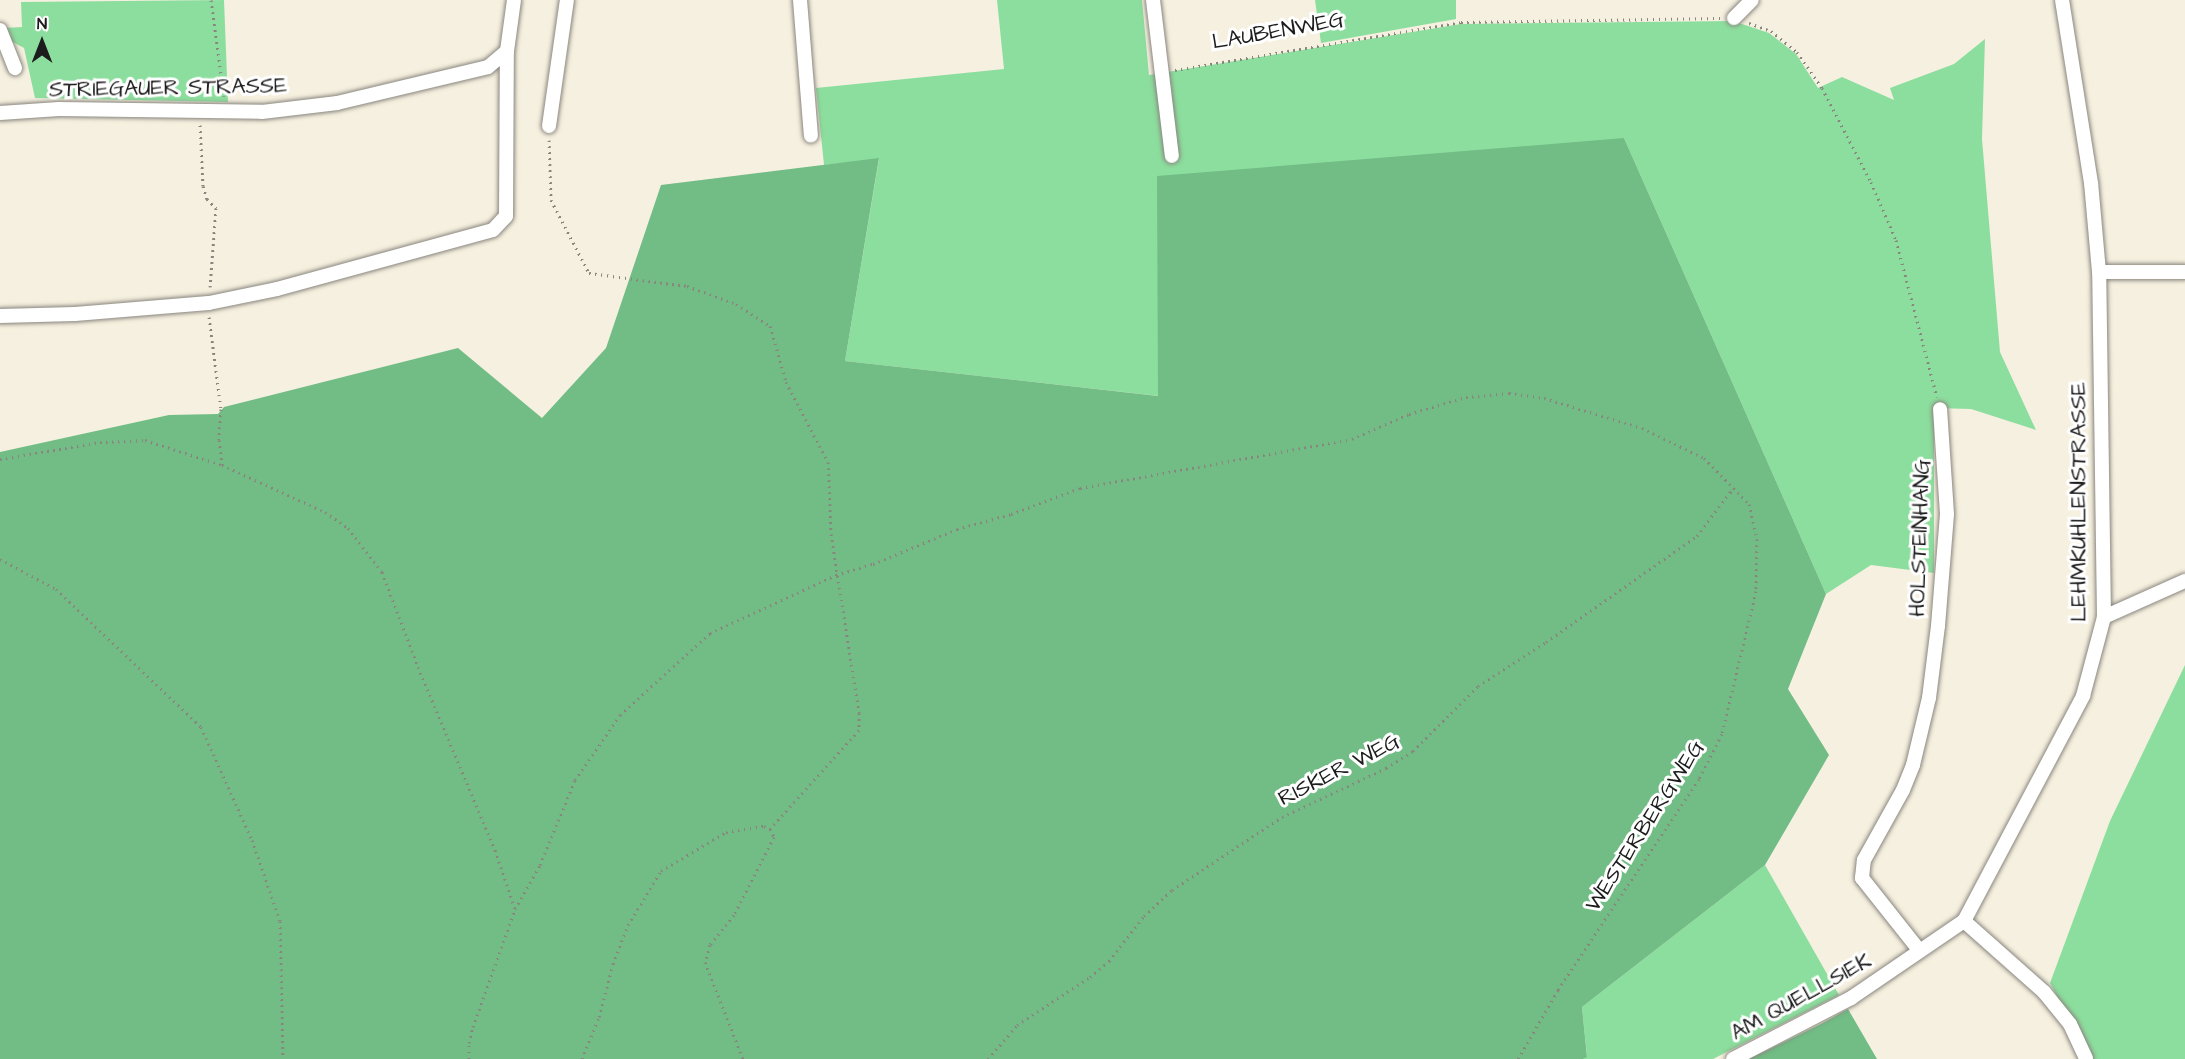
<!DOCTYPE html>
<style>
body{margin:0}
#map{position:relative;width:2185px;height:1059px;overflow:hidden;background:#f6f0e0;font-family:"Architects Daughter",sans-serif}
div>[style]{position:absolute}
.green>*{inset:0;background:#8cde9e}
.forest>*{inset:0;background:#71bd85}
.path>*{height:3px;margin-top:-1.5px;transform-origin:0;background:repeating-linear-gradient(90deg,#89867e 0 1.5px,transparent 0 6px)}
.roads{filter:drop-shadow(0 0 2px #89867e) drop-shadow(0 0 2px #89867e)}
.street>*{height:14px;margin:-7px;padding:0 7px;transform-origin:7px;border-radius:7px;background:#fff}
span{translate:-50% -50%;white-space:nowrap;text-align:center;line-height:1.15;-webkit-text-stroke:6px #fff;paint-order:stroke}
.street-label{font-size:22px;color:#1c1c1c}
.north{position:absolute;left:12px;top:12px;width:60px;height:60px;-webkit-text-stroke:4px #fff;paint-order:stroke;rotate:0deg;font-size:16px;font-weight:700;line-height:24px;text-align:center;color:#1c1c1c}
.north::after{content:'';display:block;margin:auto;width:21px;height:27px;background:#1c1c1c;clip-path:polygon(50% 0,100% 100%,50% 72%,0 100%)}
</style>
<div id="map">
<div class="green">
<i style="clip-path:polygon(224px 0,228px 102px,35px 98px,24px 48px,11px 41px,4px 28px,22px 27px,21px 2px)"></i>
<i style="clip-path:polygon(997px 0,1142px 0,1149px 75px,1461px 24px,1733px 21px,1769px 33px,1796px 54px,1818px 88px,1842px 77px,1894px 100px,1890px 88px,1954px 64px,1985px 39px,1982px 139px,2000px 352px,2036px 430px,1971px 409px,1934px 408px,1934px 573px,1871px 565px,1826px 594px,1624px 138px,1159px 396px,845px 361px,879px 159px,824px 165px,816px 88px,1004px 69px)"></i>
<i style="clip-path:polygon(1315px 0,1456px 0,1456px 19px,1321px 43px)"></i>
<i style="clip-path:polygon(2185px 665px,2185px 1059px,2091px 1059px,2050px 983px,2110px 821px)"></i>
<i style="clip-path:polygon(1765px 865px,1839px 995px,1713px 1059px,1583px 1059px,1587px 1056px,1582px 1007px)"></i>
</div>
<div class="forest">
<i style="clip-path:polygon(1624px 138px,1826px 594px,1788px 689px,1829px 755px,1765px 865px,1582px 1007px,1587px 1057px,1583px 1059px,0 1059px,0 452px,169px 415px,218px 414px,224px 407px,458px 348px,542px 418px,606px 348px,661px 185px,879px 158px,845px 361px,1158px 396px,1157px 176px)"></i>
<i style="clip-path:polygon(1848px 1009px,1877px 1059px,1749px 1059px,1821px 1024px)"></i>
</div>
<div class="path">
<i style="left:211px;top:0;width:97px;rotate:82.3deg"></i>
<i style="left:1749px;top:23px;width:23px;rotate:20deg"></i>
<i style="left:1771px;top:31px;width:33px;rotate:39deg"></i>
<i style="left:1797px;top:52px;width:44px;rotate:55.2deg"></i>
<i style="left:1822px;top:88px;width:106px;rotate:62.5deg"></i>
<i style="left:1871px;top:182px;width:63px;rotate:66.7deg"></i>
<i style="left:1896px;top:240px;width:162px;rotate:75.4deg"></i>
<i style="left:1175px;top:70px;width:290px;rotate:-9.5deg"></i>
<i style="left:1461px;top:22px;width:259px;rotate:-0.9deg"></i>
<i style="left:200px;top:125px;width:61px;rotate:87.2deg"></i>
<i style="left:203px;top:186px;width:14px;rotate:73deg"></i>
<i style="left:207px;top:199px;width:13px;rotate:45deg"></i>
<i style="left:216px;top:208px;width:79px;rotate:94.3deg"></i>
<i style="left:549px;top:140px;width:60px;rotate:88.1deg"></i>
<i style="left:551px;top:200px;width:82px;rotate:62.5deg"></i>
<i style="left:589px;top:273px;width:99px;rotate:7.6deg"></i>
<i style="left:687px;top:286px;width:52px;rotate:20.2deg"></i>
<i style="left:736px;top:304px;width:40px;rotate:32.9deg"></i>
<i style="left:770px;top:326px;width:58px;rotate:74.1deg"></i>
<i style="left:786px;top:382px;width:90px;rotate:62.3deg"></i>
<i style="left:828px;top:462px;width:72px;rotate:87.6deg"></i>
<i style="left:831px;top:534px;width:181px;rotate:81.1deg"></i>
<i style="left:859px;top:713px;width:17px;rotate:90deg"></i>
<i style="left:859px;top:730px;width:133px;rotate:132deg"></i>
<i style="left:209px;top:317px;width:93px;rotate:82.6deg"></i>
<i style="left:221px;top:409px;width:31px;rotate:94deg"></i>
<i style="left:219px;top:440px;width:25px;rotate:83deg"></i>
<i style="left:0;top:459px;width:101px;rotate:-9.6deg"></i>
<i style="left:100px;top:442px;width:45px;rotate:-2.5deg"></i>
<i style="left:145px;top:440px;width:81px;rotate:18deg"></i>
<i style="left:222px;top:465px;width:113px;rotate:24.5deg"></i>
<i style="left:325px;top:512px;width:28px;rotate:35deg"></i>
<i style="left:348px;top:528px;width:56px;rotate:52.3deg"></i>
<i style="left:382px;top:572px;width:102px;rotate:69.2deg"></i>
<i style="left:418px;top:667px;width:199px;rotate:67.2deg"></i>
<i style="left:495px;top:850px;width:62px;rotate:71.3deg"></i>
<i style="left:0;top:559px;width:64px;rotate:28.2deg"></i>
<i style="left:56px;top:589px;width:200px;rotate:43.6deg"></i>
<i style="left:201px;top:727px;width:124px;rotate:65.7deg"></i>
<i style="left:252px;top:840px;width:86px;rotate:70.9deg"></i>
<i style="left:280px;top:921px;width:138px;rotate:88.8deg"></i>
<i style="left:469px;top:1059px;width:16px;rotate:-90deg"></i>
<i style="left:469px;top:1043px;width:16px;rotate:-76deg"></i>
<i style="left:473px;top:1027px;width:125px;rotate:-70.4deg"></i>
<i style="left:515px;top:909px;width:51px;rotate:-60.4deg"></i>
<i style="left:540px;top:865px;width:92px;rotate:-67.6deg"></i>
<i style="left:575px;top:780px;width:79px;rotate:-55.3deg"></i>
<i style="left:620px;top:715px;width:122px;rotate:-42.3deg"></i>
<i style="left:710px;top:633px;width:139px;rotate:-24.7deg"></i>
<i style="left:836px;top:575px;width:39px;rotate:-17deg"></i>
<i style="left:873px;top:564px;width:91px;rotate:-22.6deg"></i>
<i style="left:957px;top:529px;width:56px;rotate:-15.5deg"></i>
<i style="left:1011px;top:514px;width:74px;rotate:-20.6deg"></i>
<i style="left:1080px;top:488px;width:276px;rotate:-10.2deg"></i>
<i style="left:1352px;top:439px;width:62px;rotate:-23.7deg"></i>
<i style="left:1409px;top:414px;width:59px;rotate:-16.6deg"></i>
<i style="left:1466px;top:397px;width:43px;rotate:-5.3deg"></i>
<i style="left:1509px;top:393px;width:35px;rotate:8deg"></i>
<i style="left:1544px;top:398px;width:102px;rotate:17deg"></i>
<i style="left:1642px;top:428px;width:69px;rotate:25.8deg"></i>
<i style="left:1704px;top:458px;width:64px;rotate:45.6deg"></i>
<i style="left:1749px;top:504px;width:36px;rotate:77deg"></i>
<i style="left:1757px;top:539px;width:52px;rotate:91.1deg"></i>
<i style="left:1756px;top:591px;width:147px;rotate:103.4deg"></i>
<i style="left:1722px;top:734px;width:51px;rotate:117.1deg"></i>
<i style="left:1699px;top:779px;width:254px;rotate:123.8deg"></i>
<i style="left:1558px;top:990px;width:80px;rotate:120.1deg"></i>
<i style="left:582px;top:1059px;width:45px;rotate:-68deg"></i>
<i style="left:599px;top:1017px;width:55px;rotate:-75.2deg"></i>
<i style="left:613px;top:964px;width:42px;rotate:-69deg"></i>
<i style="left:628px;top:925px;width:63px;rotate:-58.6deg"></i>
<i style="left:661px;top:871px;width:76px;rotate:-31deg"></i>
<i style="left:726px;top:832px;width:38px;rotate:-9deg"></i>
<i style="left:764px;top:826px;width:7px;rotate:27deg"></i>
<i style="left:770px;top:829px;width:9px;rotate:63deg"></i>
<i style="left:774px;top:837px;width:88px;rotate:117.1deg"></i>
<i style="left:734px;top:915px;width:38px;rotate:129deg"></i>
<i style="left:710px;top:945px;width:18px;rotate:106deg"></i>
<i style="left:705px;top:962px;width:104px;rotate:68.6deg"></i>
<i style="left:988px;top:1059px;width:45px;rotate:-49.5deg"></i>
<i style="left:1017px;top:1025px;width:87px;rotate:-33.3deg"></i>
<i style="left:1090px;top:977px;width:25px;rotate:-40deg"></i>
<i style="left:1109px;top:961px;width:57px;rotate:-52.1deg"></i>
<i style="left:1144px;top:916px;width:38px;rotate:-43deg"></i>
<i style="left:1172px;top:890px;width:132px;rotate:-33.6deg"></i>
<i style="left:1282px;top:817px;width:115px;rotate:-25.2deg"></i>
<i style="left:1386px;top:768px;width:32px;rotate:-32deg"></i>
<i style="left:1413px;top:751px;width:92px;rotate:-45deg"></i>
<i style="left:1478px;top:686px;width:81px;rotate:-32.9deg"></i>
<i style="left:1546px;top:642px;width:184px;rotate:-35.1deg"></i>
<i style="left:1697px;top:536px;width:55px;rotate:-53.1deg"></i>
<i style="left:1730px;top:492px;width:5px;rotate:-11deg"></i>
</div>
<div class="roads">
<div class="street">
<i style="left:800px;top:0;width:136px;rotate:85.4deg"></i>
<i style="left:1153px;top:0;width:157px;rotate:83.1deg"></i>
<i style="left:1734px;top:18px;width:25px;rotate:-45deg"></i>
<i style="left:0;top:30px;width:41px;rotate:68.5deg"></i>
<i style="left:0;top:113px;width:59px;rotate:-3.9deg"></i>
<i style="left:59px;top:109px;width:203px;rotate:0.8deg"></i>
<i style="left:262px;top:112px;width:76px;rotate:-6.8deg"></i>
<i style="left:337px;top:103px;width:155px;rotate:-13.4deg"></i>
<i style="left:488px;top:67px;width:25px;rotate:-40deg"></i>
<i style="left:549px;top:126px;width:127px;rotate:-81.9deg"></i>
<i style="left:2099px;top:272px;width:86px"></i>
<i style="left:0;top:316px;width:75px;rotate:-1.5deg"></i>
<i style="left:75px;top:314px;width:134px;rotate:-4.7deg"></i>
<i style="left:209px;top:303px;width:69px;rotate:-11.6deg"></i>
<i style="left:277px;top:289px;width:224px;rotate:-15.3deg"></i>
<i style="left:493px;top:230px;width:19px;rotate:-47deg"></i>
<i style="left:506px;top:216px;width:165px;rotate:-89.7deg"></i>
<i style="left:507px;top:51px;width:51px;rotate:-82.2deg"></i>
<i style="left:2104px;top:617px;width:89px;rotate:-24deg"></i>
<i style="left:1964px;top:921px;width:107px;rotate:41.6deg"></i>
<i style="left:2044px;top:992px;width:41px;rotate:50.9deg"></i>
<i style="left:2070px;top:1024px;width:38px;rotate:65deg"></i>
<i style="left:1919px;top:950px;width:92px;rotate:-128.4deg"></i>
<i style="left:1862px;top:878px;width:18px;rotate:-84deg"></i>
<i style="left:1864px;top:860px;width:80px;rotate:-60.9deg"></i>
<i style="left:1903px;top:790px;width:27px;rotate:-68deg"></i>
<i style="left:1913px;top:765px;width:69px;rotate:-76.6deg"></i>
<i style="left:1929px;top:698px;width:73px;rotate:-82.9deg"></i>
<i style="left:1938px;top:626px;width:112px;rotate:-85.4deg"></i>
<i style="left:1947px;top:514px;width:105px;rotate:-93.8deg"></i>
<i style="left:1733px;top:1059px;width:133px;rotate:-27.3deg"></i>
<i style="left:1851px;top:998px;width:137px;rotate:-34.3deg"></i>
<i style="left:1964px;top:921px;width:255px;rotate:-62.1deg"></i>
<i style="left:2083px;top:696px;width:82px;rotate:-75.1deg"></i>
<i style="left:2104px;top:617px;width:345px;rotate:-90.8deg"></i>
<i style="left:2099px;top:272px;width:89px;rotate:-95.1deg"></i>
<i style="left:2091px;top:183px;width:185px;rotate:-99deg"></i>
</div>
</div>
<div class="street-label">
<span style="left:1278px;top:31px;rotate:-10deg">LAUBENWEG</span>
<span style="left:168px;top:88px;rotate:-1deg">STRIEGAUER STRASSE</span>
<span style="left:2079px;top:502px;rotate:-90deg">LEHMKUHLENSTRASSE</span>
<span style="left:1920px;top:538px;rotate:-88deg">HOLSTEINHANG</span>
<span style="left:1339px;top:770px;rotate:-27deg">RISKER WEG</span>
<span style="left:1645px;top:826px;rotate:-57deg">WESTERBERGWEG</span>
<span style="left:1801px;top:997px;rotate:-29deg">AM QUELLSIEK</span>
</div>
<div class="north">N</div>
</div>
